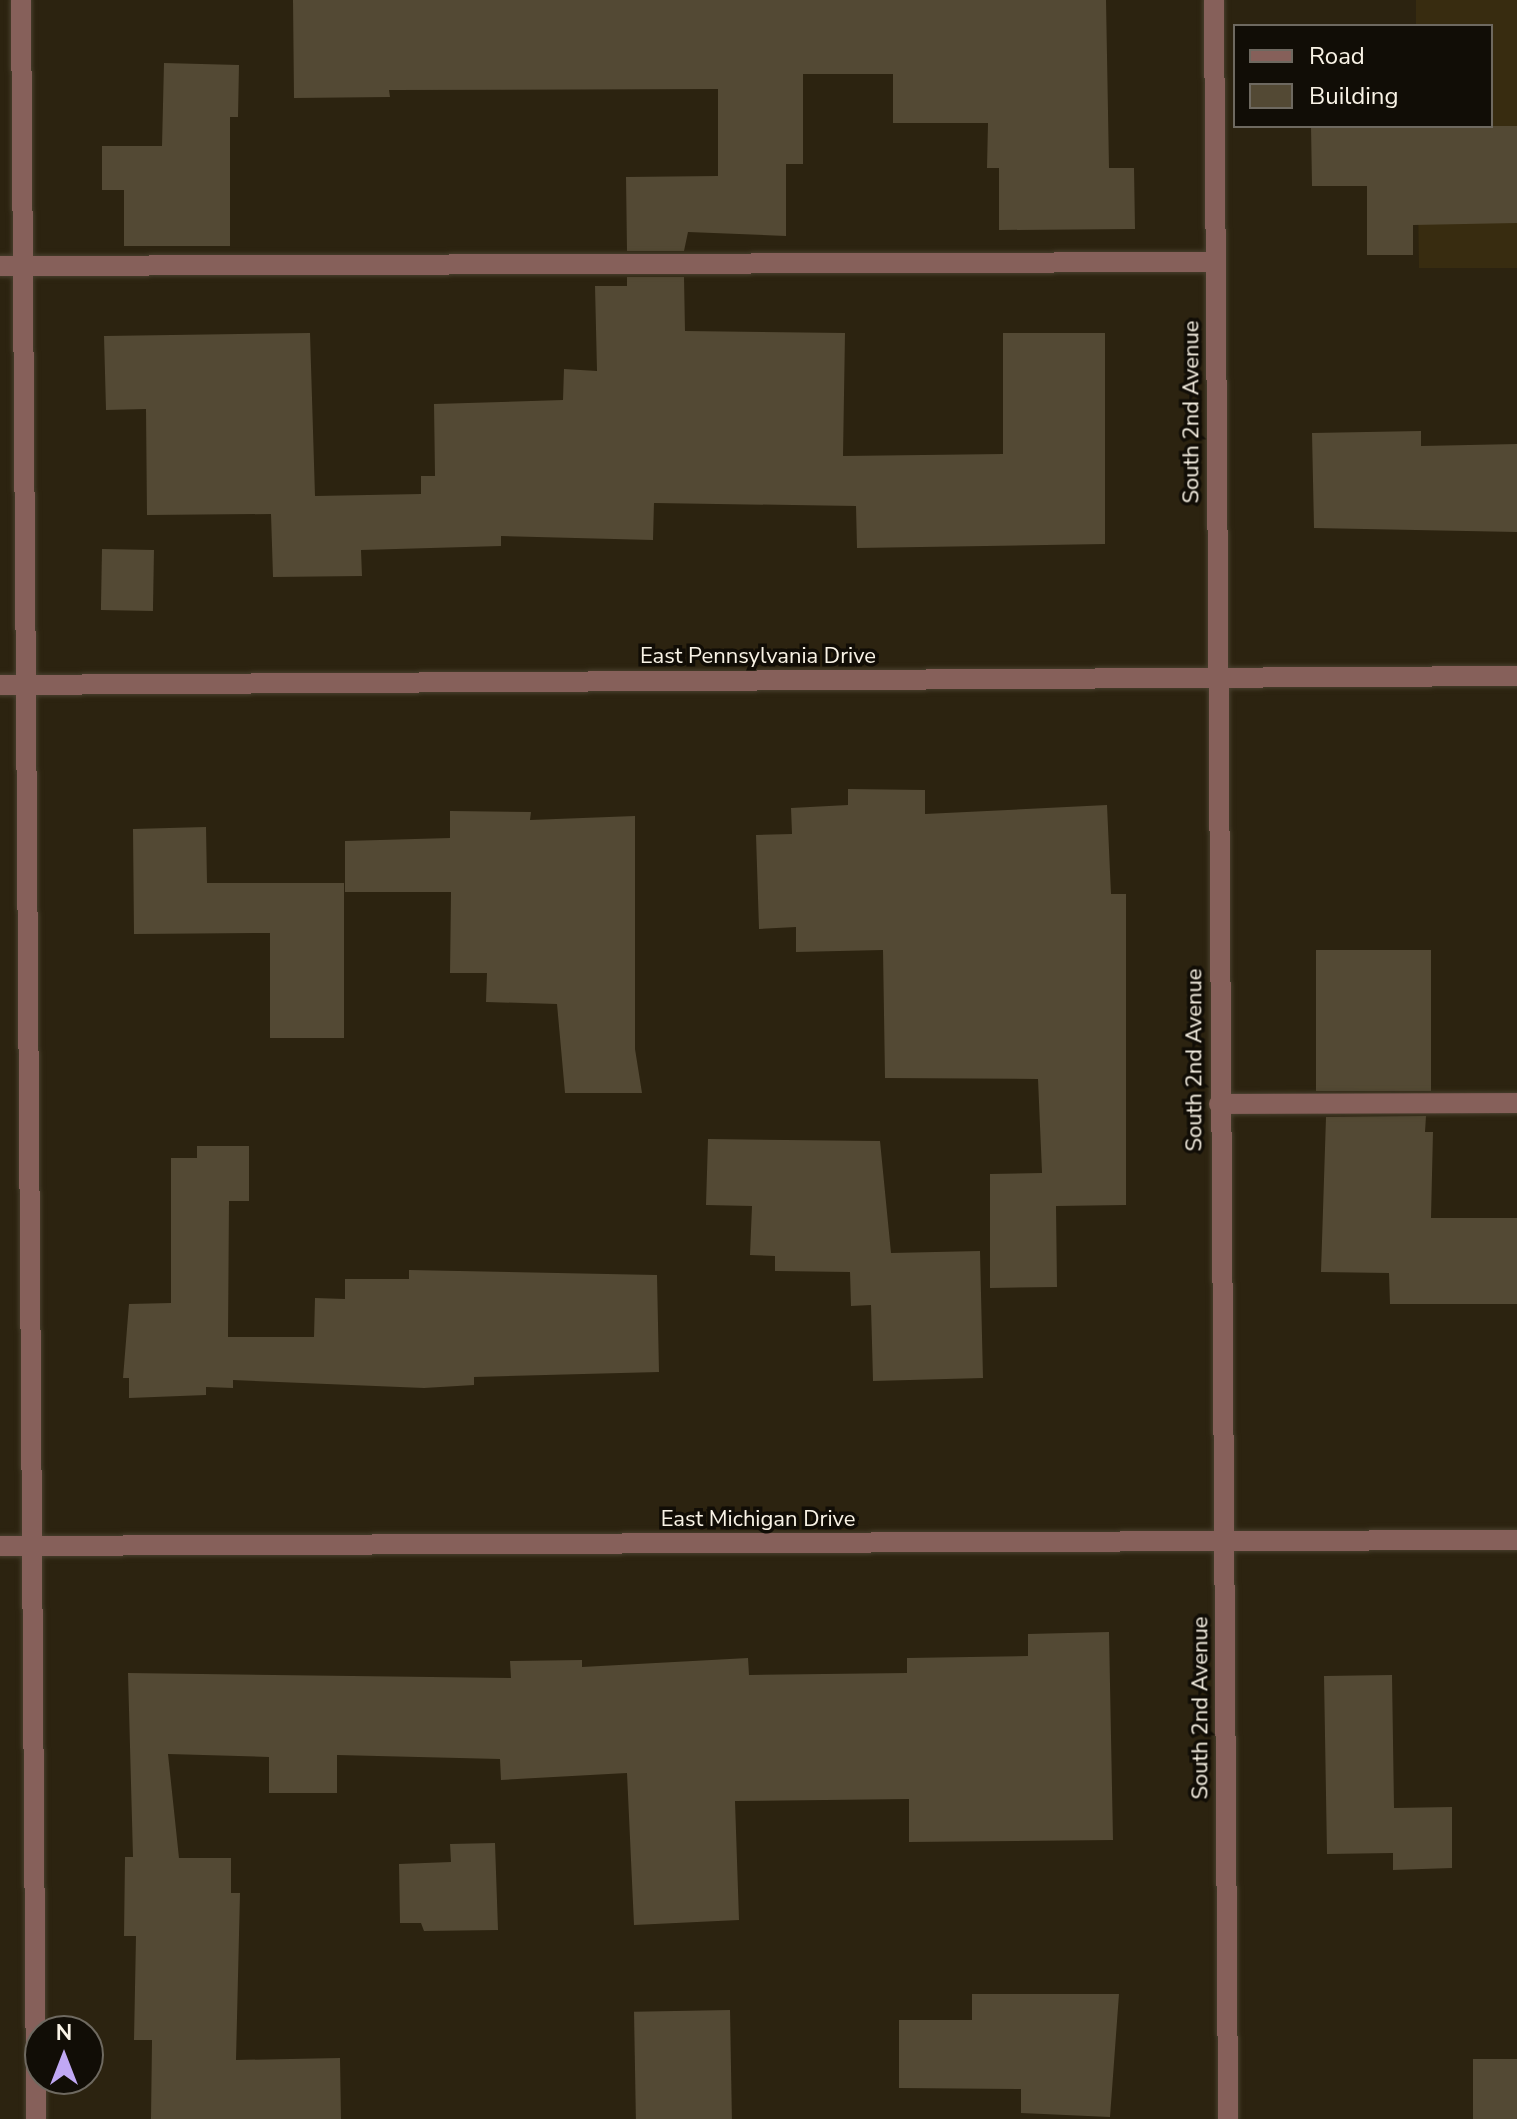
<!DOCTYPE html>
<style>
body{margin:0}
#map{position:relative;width:1517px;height:2119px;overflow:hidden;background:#2c2310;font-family:"Nunito Sans",sans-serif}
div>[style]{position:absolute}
.built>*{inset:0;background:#382c10}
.building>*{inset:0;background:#534934;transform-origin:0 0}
.roads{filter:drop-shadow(0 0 2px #49402e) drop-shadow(0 0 2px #49402e)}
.service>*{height:20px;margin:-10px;padding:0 10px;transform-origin:10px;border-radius:10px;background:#86605a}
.minor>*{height:20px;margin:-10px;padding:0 10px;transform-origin:10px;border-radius:10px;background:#86605a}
span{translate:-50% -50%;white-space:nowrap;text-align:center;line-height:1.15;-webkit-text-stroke:7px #110d06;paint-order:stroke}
.street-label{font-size:22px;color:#f9f3e6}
.legend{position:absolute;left:1233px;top:24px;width:260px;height:104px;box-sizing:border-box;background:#110d06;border:2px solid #6e6960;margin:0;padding:10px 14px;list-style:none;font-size:24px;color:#f9f3e6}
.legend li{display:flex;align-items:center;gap:16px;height:40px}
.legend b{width:40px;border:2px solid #6e6960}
.north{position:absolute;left:24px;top:2015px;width:80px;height:80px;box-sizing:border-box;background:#110d06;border:2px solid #6e6960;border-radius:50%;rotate:0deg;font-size:22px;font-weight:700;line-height:32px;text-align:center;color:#f9f3e6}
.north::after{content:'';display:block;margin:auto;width:28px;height:36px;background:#c0a8f4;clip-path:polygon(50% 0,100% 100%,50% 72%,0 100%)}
</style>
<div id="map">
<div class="built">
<i style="clip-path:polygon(1416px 0,1517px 0,1517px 268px,1419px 268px,1417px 126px,1491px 126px,1491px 26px,1416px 26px)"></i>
</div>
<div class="building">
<i style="clip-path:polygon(293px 0,1106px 0,1109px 168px,1134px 168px,1135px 229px,999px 230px,999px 168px,987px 168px,988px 123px,893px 123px,893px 74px,803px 74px,803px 164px,786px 164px,786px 236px,688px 232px,684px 251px,627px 251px,626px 177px,718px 176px,718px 89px,389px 90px,390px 97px,294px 98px)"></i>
<i style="clip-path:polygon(164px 63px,239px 65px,238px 117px,230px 117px,230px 246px,124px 246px,124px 190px,102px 190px,102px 146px,162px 146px)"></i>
<i style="clip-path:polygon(1311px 126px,1517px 126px,1517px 223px,1413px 225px,1413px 255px,1367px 255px,1367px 186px,1312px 186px)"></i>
<i style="clip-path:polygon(627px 277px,684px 277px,685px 331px,845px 333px,843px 456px,1003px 454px,1003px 333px,1105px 333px,1105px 544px,857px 548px,856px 506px,654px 503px,653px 540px,501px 536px,501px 546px,361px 550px,362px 576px,273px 577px,271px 514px,147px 515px,146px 409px,106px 410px,104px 336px,310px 333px,315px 496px,421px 494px,421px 476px,435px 476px,434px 404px,563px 400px,564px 369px,597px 371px,595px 286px,627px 286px)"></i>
<i style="clip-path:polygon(1421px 431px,1421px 446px,1517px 444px,1517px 532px,1314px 528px,1312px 433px)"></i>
<i style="left:102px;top:549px;width:52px;height:61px;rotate:1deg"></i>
<i style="clip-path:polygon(848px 789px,925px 790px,925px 814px,1107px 805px,1111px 894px,1126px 894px,1126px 1205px,1056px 1206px,1057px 1287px,990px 1288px,990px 1174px,1042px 1173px,1038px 1079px,885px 1078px,883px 950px,796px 952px,796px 927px,759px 929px,756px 835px,792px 834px,791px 808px,848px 805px)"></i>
<i style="clip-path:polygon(450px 811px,531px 812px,530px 820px,635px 816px,635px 1049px,642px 1093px,565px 1093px,557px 1004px,486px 1002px,487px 973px,450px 973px,451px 892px,345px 892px,345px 841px,450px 838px)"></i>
<i style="clip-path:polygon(206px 827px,207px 883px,344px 883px,344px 1038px,270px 1038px,270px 933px,134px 934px,133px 829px)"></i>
<i style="left:1316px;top:950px;width:115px;height:141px"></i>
<i style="clip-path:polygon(1426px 1116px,1425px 1132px,1433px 1132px,1431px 1218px,1517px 1218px,1517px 1304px,1390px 1304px,1389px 1273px,1321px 1272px,1326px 1117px)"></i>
<i style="clip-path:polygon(708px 1139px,880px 1141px,891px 1253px,980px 1251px,983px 1378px,873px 1381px,871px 1305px,851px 1306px,850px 1272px,775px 1271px,775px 1256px,750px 1255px,752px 1206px,706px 1205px)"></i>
<i style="clip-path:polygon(197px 1146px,249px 1146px,249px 1201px,229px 1201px,228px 1337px,314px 1337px,315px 1298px,345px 1299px,345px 1279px,409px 1279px,409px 1270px,657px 1275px,659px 1372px,474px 1377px,474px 1385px,424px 1388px,233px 1380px,233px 1388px,206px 1387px,206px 1395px,129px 1398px,129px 1378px,123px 1378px,129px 1304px,171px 1303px,171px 1158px,197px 1158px)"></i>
<i style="clip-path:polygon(1109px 1632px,1113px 1840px,909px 1842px,909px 1799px,735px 1801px,739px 1920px,634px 1925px,627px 1773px,501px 1780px,500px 1759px,337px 1755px,337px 1793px,269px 1793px,269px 1757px,168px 1754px,179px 1858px,231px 1858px,231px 1893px,240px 1893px,236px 2060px,340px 2058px,341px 2119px,151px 2119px,152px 2040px,134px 2040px,136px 1936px,124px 1936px,125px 1857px,133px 1857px,128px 1673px,511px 1678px,510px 1661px,582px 1660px,582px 1667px,748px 1658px,749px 1675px,907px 1673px,907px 1658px,1028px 1656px,1028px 1634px)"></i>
<i style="clip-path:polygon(1392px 1675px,1394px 1808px,1452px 1807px,1452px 1868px,1393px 1870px,1393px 1853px,1327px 1854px,1324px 1676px)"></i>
<i style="clip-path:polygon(495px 1843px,498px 1930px,424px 1931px,421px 1923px,400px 1923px,399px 1864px,451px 1862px,450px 1844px)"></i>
<i style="clip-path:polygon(972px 1994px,1119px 1994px,1110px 2117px,1021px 2113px,1021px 2089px,899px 2088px,899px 2020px,972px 2020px)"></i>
<i style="left:730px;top:2010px;width:109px;height:96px;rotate:89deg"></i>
<i style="left:1517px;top:2059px;width:60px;height:44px;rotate:90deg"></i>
</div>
<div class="roads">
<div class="service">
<i style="left:0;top:266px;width:1215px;rotate:-0.19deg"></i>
<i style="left:1219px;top:1104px;width:298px;rotate:-0.2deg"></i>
</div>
<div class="minor">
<i style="left:21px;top:0;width:2119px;rotate:89.59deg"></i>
<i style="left:1214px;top:0;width:2119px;rotate:89.62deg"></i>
<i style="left:0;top:685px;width:1517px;rotate:-0.34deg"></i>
<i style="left:0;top:1546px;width:1517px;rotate:-0.23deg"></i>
</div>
</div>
<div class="street-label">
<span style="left:1192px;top:412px;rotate:-90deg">South 2nd Avenue</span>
<span style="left:758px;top:657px">East Pennsylvania Drive</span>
<span style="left:1195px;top:1060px;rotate:-90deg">South 2nd Avenue</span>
<span style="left:758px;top:1520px">East Michigan Drive</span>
<span style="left:1201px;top:1708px;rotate:-90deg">South 2nd Avenue</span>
</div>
<ul class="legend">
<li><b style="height:10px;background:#86605a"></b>Road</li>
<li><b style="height:22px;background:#534934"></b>Building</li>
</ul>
<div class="north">N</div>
</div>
